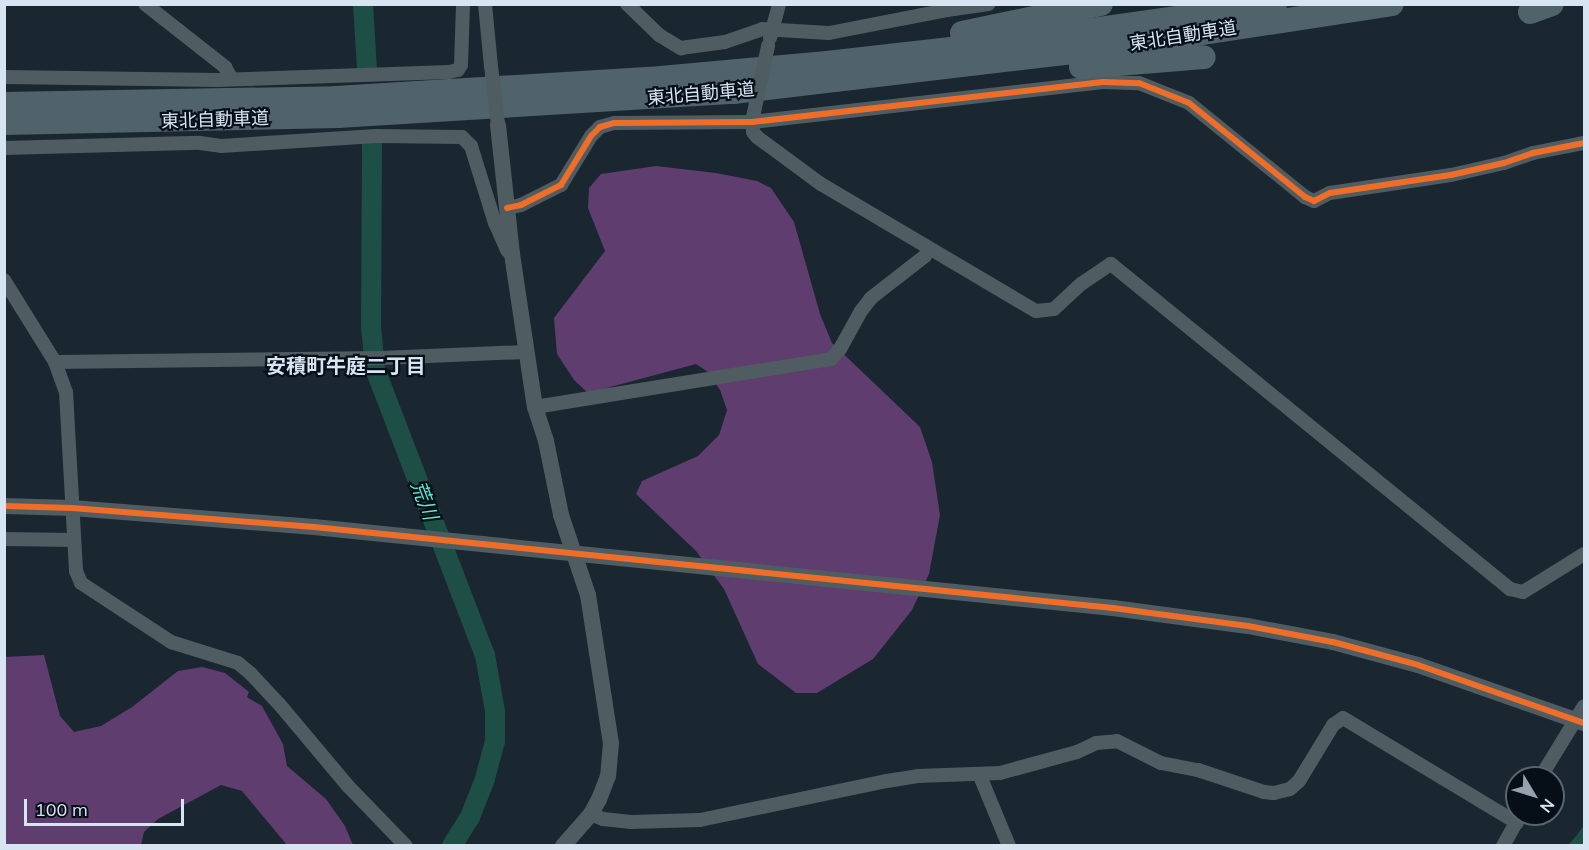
<!DOCTYPE html>
<meta charset="utf-8">
<style>
body{margin:0}
#map{position:relative;width:1589px;height:850px;overflow:hidden;background:#1a2630;font-family:Mulish,"Noto Sans JP",sans-serif}
div>[style]{position:absolute}
.forest>*{inset:0;background:#5f3d6f}
.water>*{inset:0;background:#1d4f46}
.river>*{height:20px;margin:-10px;padding:0 10px;transform-origin:10px;border-radius:10px;background:#1d4f46}
.minor>*{height:14px;margin:-7px;padding:0 7px;transform-origin:7px;border-radius:7px;background:#4f5c61}
.tertiary>*{height:16px;margin:-8px;padding:0 8px;transform-origin:8px;border-radius:8px;background:#4f5c61}
.motorway>*{height:24px;margin:-12px;padding:0 12px;transform-origin:12px;border-radius:12px;background:#50636a}
.minor-bridge>*{height:14px;margin:-7px;padding:0 7px;transform-origin:7px;border-radius:7px;background:#4f5c61}
.cycleway>*{height:6px;margin:-3px;padding:0 3px;transform-origin:3px;border-radius:3px;background:#ee6e29}
span{translate:-50% -50%;white-space:nowrap;text-align:center;line-height:1.15;-webkit-text-stroke:4.5px #060f17;paint-order:stroke}
.street-label{font-size:18px;color:#d7e4f1}
.neighbourhood-label{font-size:20px;color:#d7e4f1;font-weight:700}
.water-label{font-size:20px;color:#5beacd;font-style:italic}
.frame{position:absolute;inset:0;border:6px solid #d7e4f1;pointer-events:none}
.north{position:absolute;left:1505px;top:766px;width:60px;height:60px;box-sizing:border-box;background:#060f17;border:2px solid #5a646e;border-radius:50%;rotate:128deg;font-size:16px;font-weight:700;line-height:24px;text-align:center;color:#d7e4f1}
.north::after{content:'';display:block;margin:auto;width:21px;height:27px;background:#95a2ad;clip-path:polygon(50% 0,100% 100%,50% 72%,0 100%)}
.scale{position:absolute;left:24px;top:799px;width:160px;height:27px;box-sizing:border-box;border:3px solid #d7e4f1;border-top:0;padding-left:8px;font-size:18px;line-height:21px;white-space:nowrap;color:#d7e4f1;-webkit-text-stroke:4px #060f17;paint-order:stroke}
</style>
<div id="map">
<div class="forest">
<i style="clip-path:polygon(656px 166px,716px 173px,757px 181px,771px 188px,794px 222px,820px 314px,832px 343px,920px 427px,932px 462px,940px 515px,929px 574px,912px 610px,873px 659px,817px 693px,796px 693px,758px 664px,724px 589px,696px 551px,636px 494px,642px 481px,698px 456px,719px 435px,727px 410px,720px 390px,708px 372px,696px 364px,588px 393px,574px 380px,557px 354px,554px 318px,605px 251px,588px 208px,589px 188px,601px 174px)"></i>
<i style="clip-path:polygon(44px 655px,60px 716px,74px 732px,101px 726px,132px 707px,178px 671px,202px 667px,225px 673px,249px 692px,247px 697px,262px 706px,283px 744px,287px 766px,326px 799px,345px 826px,353px 845px,287px 845px,242px 791px,221px 785px,158px 819px,144px 832px,141px 845px,5px 845px,5px 657px)"></i>
</div>
<div class="water">
<i style="clip-path:polygon(1584px 825px,1584px 845px,1568px 845px,1577px 835px)"></i>
</div>
<div class="river">
<i style="left:363px;top:4px;width:66px;rotate:86.5deg"></i>
<i style="left:372px;top:142px;width:184px;rotate:90.3deg"></i>
<i style="left:371px;top:326px;width:43px;rotate:84.7deg"></i>
<i style="left:375px;top:369px;width:306px;rotate:69deg"></i>
<i style="left:485px;top:655px;width:57px;rotate:79.9deg"></i>
<i style="left:495px;top:711px;width:30px;rotate:90deg"></i>
<i style="left:495px;top:741px;width:39px;rotate:105deg"></i>
<i style="left:485px;top:779px;width:41px;rotate:111.5deg"></i>
<i style="left:470px;top:817px;width:34px;rotate:122deg"></i>
</div>
<div class="minor">
<i style="left:145px;top:4px;width:102px;rotate:38.2deg"></i>
<i style="left:225px;top:67px;width:13px;rotate:61deg"></i>
<i style="left:485px;top:4px;width:62px;rotate:84.5deg"></i>
<i style="left:627px;top:4px;width:45px;rotate:44.1deg"></i>
<i style="left:659px;top:35px;width:26px;rotate:31deg"></i>
<i style="left:681px;top:48px;width:44px;rotate:-7.8deg"></i>
<i style="left:725px;top:42px;width:39px;rotate:-19deg"></i>
<i style="left:762px;top:29px;width:67px;rotate:3.4deg"></i>
<i style="left:829px;top:33px;width:120px;rotate:-11deg"></i>
<i style="left:947px;top:10px;width:42px;rotate:-8.1deg"></i>
<i style="left:770px;top:38px;width:35px;rotate:-75deg"></i>
<i style="left:4px;top:77px;width:213px;rotate:0.8deg"></i>
<i style="left:217px;top:80px;width:232px;rotate:-2deg"></i>
<i style="left:449px;top:72px;width:9px;rotate:-13deg"></i>
<i style="left:458px;top:70px;width:6px;rotate:-59deg"></i>
<i style="left:461px;top:65px;width:61px;rotate:-88.1deg"></i>
<i style="left:752px;top:122px;width:10px;rotate:84deg"></i>
<i style="left:753px;top:132px;width:6px;rotate:51deg"></i>
<i style="left:757px;top:137px;width:79px;rotate:36.3deg"></i>
<i style="left:821px;top:184px;width:250px;rotate:30.6deg"></i>
<i style="left:1036px;top:311px;width:18px;rotate:-6deg"></i>
<i style="left:1054px;top:309px;width:37px;rotate:-43deg"></i>
<i style="left:1081px;top:284px;width:36px;rotate:-34deg"></i>
<i style="left:1111px;top:264px;width:515px;rotate:39.16deg"></i>
<i style="left:1510px;top:589px;width:13px;rotate:13deg"></i>
<i style="left:1523px;top:592px;width:72px;rotate:-31.9deg"></i>
<i style="left:4px;top:148px;width:196px;rotate:-1.5deg"></i>
<i style="left:200px;top:143px;width:21px;rotate:8deg"></i>
<i style="left:221px;top:146px;width:155px;rotate:-3.7deg"></i>
<i style="left:376px;top:136px;width:86px;rotate:0.7deg"></i>
<i style="left:462px;top:137px;width:13px;rotate:45deg"></i>
<i style="left:471px;top:146px;width:81px;rotate:72.7deg"></i>
<i style="left:495px;top:223px;width:30px;rotate:66deg"></i>
<i style="left:507px;top:250px;width:6px;rotate:39deg"></i>
<i style="left:507px;top:208px;width:14px;rotate:-12deg"></i>
<i style="left:521px;top:205px;width:45px;rotate:-26.6deg"></i>
<i style="left:561px;top:185px;width:57px;rotate:-58.5deg"></i>
<i style="left:591px;top:136px;width:13px;rotate:-45deg"></i>
<i style="left:600px;top:127px;width:15px;rotate:-16deg"></i>
<i style="left:614px;top:123px;width:138px;rotate:-0.4deg"></i>
<i style="left:752px;top:122px;width:353px;rotate:-6.5deg"></i>
<i style="left:1103px;top:82px;width:36px;rotate:2deg"></i>
<i style="left:1139px;top:83px;width:54px;rotate:21.8deg"></i>
<i style="left:1189px;top:103px;width:149px;rotate:39deg"></i>
<i style="left:1305px;top:197px;width:10px;rotate:24deg"></i>
<i style="left:1314px;top:201px;width:18px;rotate:-27deg"></i>
<i style="left:1330px;top:193px;width:122px;rotate:-8.5deg"></i>
<i style="left:1451px;top:175px;width:54px;rotate:-12.8deg"></i>
<i style="left:1504px;top:163px;width:31px;rotate:-19deg"></i>
<i style="left:1533px;top:153px;width:52px;rotate:-11.1deg"></i>
<i style="left:4px;top:280px;width:97px;rotate:58.1deg"></i>
<i style="left:55px;top:362px;width:32px;rotate:70deg"></i>
<i style="left:66px;top:392px;width:179px;rotate:86.8deg"></i>
<i style="left:76px;top:571px;width:13px;rotate:67deg"></i>
<i style="left:81px;top:583px;width:108px;rotate:33.2deg"></i>
<i style="left:171px;top:642px;width:70px;rotate:17.4deg"></i>
<i style="left:238px;top:663px;width:17px;rotate:40deg"></i>
<i style="left:251px;top:674px;width:42px;rotate:46.9deg"></i>
<i style="left:280px;top:705px;width:106px;rotate:50deg"></i>
<i style="left:348px;top:786px;width:83px;rotate:46deg"></i>
<i style="left:55px;top:362px;width:326px;rotate:-0.7deg"></i>
<i style="left:381px;top:358px;width:145px;rotate:-2.4deg"></i>
<i style="left:535px;top:407px;width:300px;rotate:-9.2deg"></i>
<i style="left:831px;top:359px;width:13px;rotate:-48deg"></i>
<i style="left:840px;top:349px;width:43px;rotate:-61.1deg"></i>
<i style="left:861px;top:311px;width:16px;rotate:-52deg"></i>
<i style="left:871px;top:298px;width:68px;rotate:-37.9deg"></i>
<i style="left:925px;top:256px;width:8px;rotate:-60deg"></i>
<i style="left:4px;top:539px;width:70px;rotate:0.8deg"></i>
<i style="left:980px;top:776px;width:76px;rotate:67.5deg"></i>
<i style="left:1540px;top:778px;width:84px;rotate:-58.6deg"></i>
<i style="left:591px;top:814px;width:13px;rotate:23deg"></i>
<i style="left:603px;top:819px;width:28px;rotate:6deg"></i>
<i style="left:631px;top:822px;width:69px;rotate:-1.7deg"></i>
<i style="left:700px;top:820px;width:191px;rotate:-11.8deg"></i>
<i style="left:887px;top:781px;width:31px;rotate:-9deg"></i>
<i style="left:918px;top:776px;width:82px;rotate:-2.1deg"></i>
<i style="left:1000px;top:773px;width:80px;rotate:-15.3deg"></i>
<i style="left:1077px;top:752px;width:21px;rotate:-25deg"></i>
<i style="left:1096px;top:743px;width:21px;rotate:-5deg"></i>
<i style="left:1117px;top:741px;width:49px;rotate:26.6deg"></i>
<i style="left:1161px;top:763px;width:38px;rotate:11deg"></i>
<i style="left:1198px;top:770px;width:70px;rotate:18.4deg"></i>
<i style="left:1264px;top:792px;width:10px;rotate:6deg"></i>
<i style="left:1274px;top:793px;width:16px;rotate:-14deg"></i>
<i style="left:1290px;top:789px;width:12px;rotate:-42deg"></i>
<i style="left:1299px;top:781px;width:66px;rotate:-58.7deg"></i>
<i style="left:1333px;top:725px;width:12px;rotate:-35deg"></i>
<i style="left:1343px;top:718px;width:203px;rotate:31.1deg"></i>
<i style="left:1503px;top:846px;width:37px;rotate:-61deg"></i>
</div>
<div class="tertiary">
<i style="left:498px;top:125px;width:130px;rotate:83.8deg"></i>
<i style="left:512px;top:254px;width:155px;rotate:81.5deg"></i>
<i style="left:535px;top:407px;width:36px;rotate:72deg"></i>
<i style="left:546px;top:441px;width:76px;rotate:78.5deg"></i>
<i style="left:561px;top:515px;width:84px;rotate:71.4deg"></i>
<i style="left:588px;top:595px;width:150px;rotate:81.2deg"></i>
<i style="left:611px;top:743px;width:33px;rotate:95deg"></i>
<i style="left:608px;top:776px;width:25px;rotate:111deg"></i>
<i style="left:599px;top:799px;width:17px;rotate:118deg"></i>
<i style="left:591px;top:814px;width:43px;rotate:131.2deg"></i>
<i style="left:4px;top:506px;width:68px;rotate:1.7deg"></i>
<i style="left:72px;top:508px;width:243px;rotate:4.5deg"></i>
<i style="left:314px;top:527px;width:803px;rotate:5.79deg"></i>
<i style="left:1113px;top:608px;width:136px;rotate:7.6deg"></i>
<i style="left:1248px;top:626px;width:86px;rotate:10.7deg"></i>
<i style="left:1333px;top:642px;width:88px;rotate:15.1deg"></i>
<i style="left:1418px;top:665px;width:176px;rotate:19.3deg"></i>
</div>
<div class="motorway">
<i style="left:1530px;top:12px;width:23px;rotate:-20deg"></i>
<i style="left:962px;top:33px;width:142px;rotate:-11.8deg"></i>
<i style="left:1081px;top:67px;width:123px;rotate:-4.6deg"></i>
<i style="left:4px;top:104px;width:332px;rotate:-1deg"></i>
<i style="left:336px;top:98px;width:315px;rotate:-3.5deg"></i>
<i style="left:650px;top:79px;width:178px;rotate:-5.2deg"></i>
<i style="left:827px;top:63px;width:151px;rotate:-6.5deg"></i>
<i style="left:977px;top:46px;width:301px;rotate:-8deg"></i>
<i style="left:4px;top:123px;width:334px;rotate:-1.2deg"></i>
<i style="left:338px;top:116px;width:396px;rotate:-3.5deg"></i>
<i style="left:733px;top:92px;width:375px;rotate:-6.7deg"></i>
<i style="left:1105px;top:48px;width:290px;rotate:-8.7deg"></i>
</div>
<div class="minor-bridge">
<i style="left:491px;top:66px;width:59px;rotate:83.2deg"></i>
<i style="left:752px;top:122px;width:78px;rotate:-78.1deg"></i>
</div>
<div class="cycleway">
<i style="left:507px;top:208px;width:14px;rotate:-12deg"></i>
<i style="left:521px;top:205px;width:45px;rotate:-26.6deg"></i>
<i style="left:561px;top:185px;width:57px;rotate:-58.5deg"></i>
<i style="left:591px;top:136px;width:13px;rotate:-45deg"></i>
<i style="left:600px;top:127px;width:15px;rotate:-16deg"></i>
<i style="left:614px;top:123px;width:138px;rotate:-0.4deg"></i>
<i style="left:752px;top:122px;width:353px;rotate:-6.5deg"></i>
<i style="left:1103px;top:82px;width:36px;rotate:2deg"></i>
<i style="left:1139px;top:83px;width:54px;rotate:21.8deg"></i>
<i style="left:1189px;top:103px;width:149px;rotate:39deg"></i>
<i style="left:1305px;top:197px;width:10px;rotate:24deg"></i>
<i style="left:1314px;top:201px;width:18px;rotate:-27deg"></i>
<i style="left:1330px;top:193px;width:122px;rotate:-8.5deg"></i>
<i style="left:1451px;top:175px;width:54px;rotate:-12.8deg"></i>
<i style="left:1504px;top:163px;width:31px;rotate:-19deg"></i>
<i style="left:1533px;top:153px;width:52px;rotate:-11.1deg"></i>
<i style="left:4px;top:506px;width:68px;rotate:1.7deg"></i>
<i style="left:72px;top:508px;width:243px;rotate:4.5deg"></i>
<i style="left:314px;top:527px;width:803px;rotate:5.79deg"></i>
<i style="left:1113px;top:608px;width:136px;rotate:7.6deg"></i>
<i style="left:1248px;top:626px;width:86px;rotate:10.7deg"></i>
<i style="left:1333px;top:642px;width:88px;rotate:15.1deg"></i>
<i style="left:1418px;top:665px;width:176px;rotate:19.3deg"></i>
</div>
<div class="street-label">
<span style="left:1183px;top:36px;rotate:-9deg">東北自動車道</span>
<span style="left:701px;top:94px;rotate:-5deg">東北自動車道</span>
<span style="left:215px;top:120px;rotate:-2deg">東北自動車道</span>
</div>
<div class="neighbourhood-label">
<span style="left:346px;top:365px">安積町牛庭二丁目</span>
</div>
<div class="water-label">
<span style="left:425px;top:500px;rotate:69deg">荒川</span>
</div>
<div class="frame"></div>
<div class="north">N</div>
<div class="scale">100 m</div>
</div>
